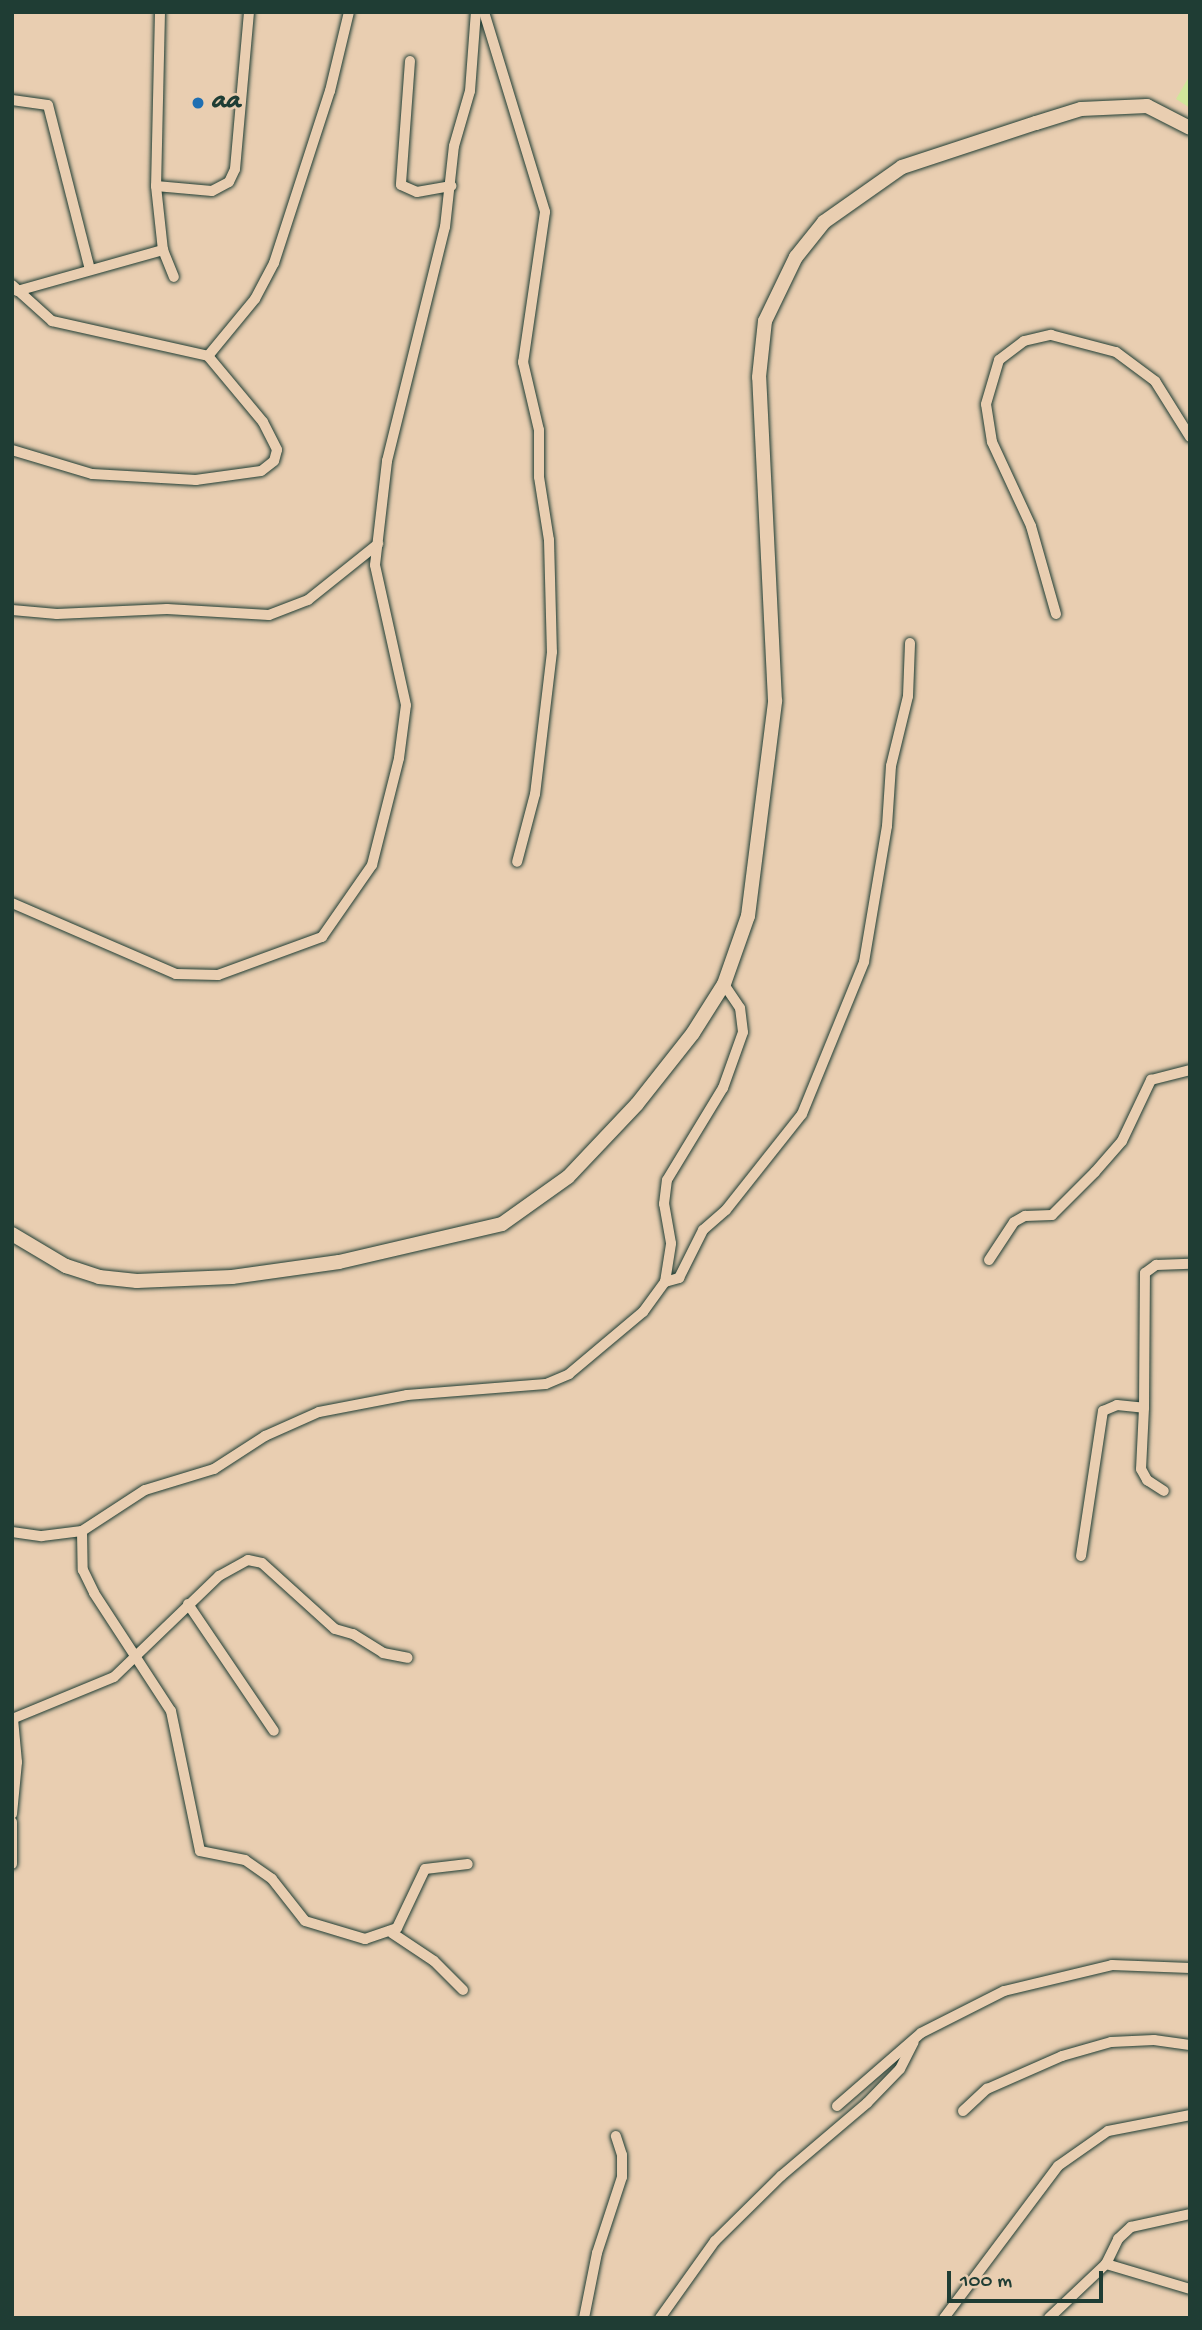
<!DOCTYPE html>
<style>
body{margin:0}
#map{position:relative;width:1202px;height:2330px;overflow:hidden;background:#e9ceb1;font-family:"Gochi Hand",sans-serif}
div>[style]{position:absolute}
.green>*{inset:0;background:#d0e69b}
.roads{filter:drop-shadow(0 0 2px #1f3d34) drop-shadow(0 0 2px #1f3d34)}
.minor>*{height:10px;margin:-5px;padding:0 5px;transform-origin:5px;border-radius:5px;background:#e9ceb1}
.secondary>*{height:14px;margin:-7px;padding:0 7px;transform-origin:7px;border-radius:7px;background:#e9ceb1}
.dots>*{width:19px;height:19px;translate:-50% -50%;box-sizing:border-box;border:4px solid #e9ceb1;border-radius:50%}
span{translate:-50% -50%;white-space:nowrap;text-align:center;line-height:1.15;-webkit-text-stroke:5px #e9ceb1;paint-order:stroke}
.poi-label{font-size:26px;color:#1f3d34;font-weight:700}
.left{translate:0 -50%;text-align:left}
.frame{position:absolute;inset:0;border:14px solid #1f3d34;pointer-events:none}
.scale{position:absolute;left:947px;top:2271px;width:156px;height:32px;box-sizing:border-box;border:4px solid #1f3d34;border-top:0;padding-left:9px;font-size:21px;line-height:24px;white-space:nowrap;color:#1f3d34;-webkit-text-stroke:5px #e9ceb1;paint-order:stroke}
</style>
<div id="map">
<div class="green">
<i style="clip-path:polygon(1190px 75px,1190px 108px,1176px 99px)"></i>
</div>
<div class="roads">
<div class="minor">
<i style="left:160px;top:12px;width:174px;rotate:91.3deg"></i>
<i style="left:156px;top:186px;width:56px;rotate:5.1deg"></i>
<i style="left:212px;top:191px;width:19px;rotate:-28deg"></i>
<i style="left:229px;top:182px;width:14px;rotate:-65deg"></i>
<i style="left:235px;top:169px;width:158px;rotate:-84.9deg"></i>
<i style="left:484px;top:12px;width:209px;rotate:73deg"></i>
<i style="left:545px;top:212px;width:152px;rotate:98.3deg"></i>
<i style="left:523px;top:362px;width:70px;rotate:76.8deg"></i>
<i style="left:539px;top:430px;width:47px;rotate:90deg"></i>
<i style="left:539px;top:477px;width:64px;rotate:81deg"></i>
<i style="left:549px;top:540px;width:112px;rotate:88.5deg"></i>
<i style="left:552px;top:652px;width:143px;rotate:96.8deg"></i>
<i style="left:535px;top:794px;width:70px;rotate:104.8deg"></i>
<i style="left:410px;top:61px;width:124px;rotate:94.2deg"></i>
<i style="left:401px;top:185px;width:17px;rotate:24deg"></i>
<i style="left:417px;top:192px;width:35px;rotate:-10deg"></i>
<i style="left:12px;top:100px;width:36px;rotate:8deg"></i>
<i style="left:48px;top:105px;width:170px;rotate:75.7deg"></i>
<i style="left:156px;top:186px;width:64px;rotate:83.8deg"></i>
<i style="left:163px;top:250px;width:29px;rotate:68deg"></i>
<i style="left:12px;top:285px;width:54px;rotate:42deg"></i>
<i style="left:52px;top:321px;width:160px;rotate:12.6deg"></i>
<i style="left:208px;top:356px;width:86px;rotate:50.2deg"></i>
<i style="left:263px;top:422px;width:31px;rotate:63deg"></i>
<i style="left:277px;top:450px;width:11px;rotate:105deg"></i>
<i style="left:274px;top:461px;width:16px;rotate:142deg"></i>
<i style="left:261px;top:471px;width:66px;rotate:172.1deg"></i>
<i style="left:196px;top:480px;width:104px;rotate:-176.7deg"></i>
<i style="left:92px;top:474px;width:84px;rotate:-163.3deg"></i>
<i style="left:17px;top:291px;width:152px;rotate:-15.7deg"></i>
<i style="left:208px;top:356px;width:74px;rotate:-50.5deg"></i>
<i style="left:255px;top:299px;width:41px;rotate:-62.2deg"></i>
<i style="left:274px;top:263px;width:181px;rotate:-72deg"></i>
<i style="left:330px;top:91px;width:81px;rotate:-76.5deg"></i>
<i style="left:12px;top:610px;width:45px;rotate:5.1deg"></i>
<i style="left:57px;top:614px;width:110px;rotate:-2.6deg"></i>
<i style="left:167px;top:609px;width:102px;rotate:3.4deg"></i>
<i style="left:269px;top:615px;width:42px;rotate:-21deg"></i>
<i style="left:308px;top:600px;width:90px;rotate:-38.7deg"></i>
<i style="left:1056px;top:614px;width:91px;rotate:-105.9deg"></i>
<i style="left:1031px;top:526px;width:93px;rotate:-114.9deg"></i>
<i style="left:992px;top:442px;width:38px;rotate:-99deg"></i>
<i style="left:986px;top:404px;width:46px;rotate:-73.5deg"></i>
<i style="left:999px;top:360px;width:31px;rotate:-37deg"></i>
<i style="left:1024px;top:341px;width:28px;rotate:-13deg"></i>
<i style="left:1051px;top:335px;width:67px;rotate:14.7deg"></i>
<i style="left:1116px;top:352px;width:49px;rotate:36.6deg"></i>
<i style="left:1155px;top:381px;width:66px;rotate:58deg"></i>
<i style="left:12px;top:903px;width:179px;rotate:23.4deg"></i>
<i style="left:176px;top:974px;width:42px;rotate:1.4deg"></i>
<i style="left:218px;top:975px;width:111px;rotate:-20.1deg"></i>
<i style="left:322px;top:937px;width:88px;rotate:-55.2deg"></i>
<i style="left:372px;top:865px;width:110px;rotate:-75.8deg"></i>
<i style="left:399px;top:758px;width:53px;rotate:-82.5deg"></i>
<i style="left:406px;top:705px;width:143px;rotate:-102.5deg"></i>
<i style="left:375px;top:565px;width:105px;rotate:-83.4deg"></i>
<i style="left:387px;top:461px;width:241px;rotate:-76.1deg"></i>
<i style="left:445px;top:227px;width:81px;rotate:-83.7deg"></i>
<i style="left:454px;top:146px;width:57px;rotate:-73.8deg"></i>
<i style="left:470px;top:91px;width:79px;rotate:-85.7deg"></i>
<i style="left:989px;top:1260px;width:45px;rotate:-56.7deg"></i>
<i style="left:1014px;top:1222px;width:13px;rotate:-29deg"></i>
<i style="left:1025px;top:1216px;width:27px;rotate:-2deg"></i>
<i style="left:1052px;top:1215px;width:61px;rotate:-45deg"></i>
<i style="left:1095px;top:1172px;width:41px;rotate:-48.9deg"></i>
<i style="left:1122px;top:1141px;width:68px;rotate:-64.6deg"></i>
<i style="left:1151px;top:1080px;width:40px;rotate:-14.4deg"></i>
<i style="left:665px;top:1282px;width:15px;rotate:-16deg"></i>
<i style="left:679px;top:1278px;width:54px;rotate:-63.4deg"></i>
<i style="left:703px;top:1230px;width:30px;rotate:-41deg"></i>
<i style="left:726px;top:1210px;width:122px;rotate:-51.6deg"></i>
<i style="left:802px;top:1114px;width:164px;rotate:-67.8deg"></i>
<i style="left:864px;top:962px;width:138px;rotate:-80.4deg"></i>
<i style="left:887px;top:826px;width:60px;rotate:-86.2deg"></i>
<i style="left:891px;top:766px;width:72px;rotate:-76.3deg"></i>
<i style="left:908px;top:696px;width:53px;rotate:-87.8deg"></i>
<i style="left:1144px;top:1408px;width:61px;rotate:92.8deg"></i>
<i style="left:1141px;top:1469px;width:13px;rotate:61deg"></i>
<i style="left:1147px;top:1480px;width:20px;rotate:33deg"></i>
<i style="left:82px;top:1531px;width:39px;rotate:89deg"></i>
<i style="left:83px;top:1570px;width:25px;rotate:64deg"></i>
<i style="left:94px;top:1593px;width:141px;rotate:56.9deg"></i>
<i style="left:171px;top:1711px;width:143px;rotate:78.3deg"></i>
<i style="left:200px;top:1851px;width:46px;rotate:11.3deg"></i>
<i style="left:245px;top:1860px;width:33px;rotate:35deg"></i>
<i style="left:272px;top:1879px;width:53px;rotate:51.8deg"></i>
<i style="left:305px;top:1921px;width:63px;rotate:16.7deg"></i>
<i style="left:365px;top:1939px;width:34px;rotate:-19deg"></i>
<i style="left:397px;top:1928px;width:65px;rotate:-64.6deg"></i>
<i style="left:425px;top:1869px;width:43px;rotate:-6.6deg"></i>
<i style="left:12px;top:1532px;width:30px;rotate:8deg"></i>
<i style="left:42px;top:1536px;width:40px;rotate:-7.1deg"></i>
<i style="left:82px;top:1531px;width:75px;rotate:-33.1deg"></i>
<i style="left:145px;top:1490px;width:72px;rotate:-16.9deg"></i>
<i style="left:214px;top:1469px;width:61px;rotate:-32.9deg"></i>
<i style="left:265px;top:1436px;width:59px;rotate:-24deg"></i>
<i style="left:319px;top:1412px;width:90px;rotate:-10.9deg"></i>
<i style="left:407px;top:1395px;width:139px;rotate:-4.5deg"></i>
<i style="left:546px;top:1384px;width:25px;rotate:-23deg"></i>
<i style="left:569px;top:1374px;width:97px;rotate:-40deg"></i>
<i style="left:643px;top:1312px;width:37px;rotate:-54deg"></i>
<i style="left:665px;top:1282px;width:39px;rotate:-81deg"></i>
<i style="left:671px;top:1243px;width:40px;rotate:-100deg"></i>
<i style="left:664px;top:1204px;width:24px;rotate:-83deg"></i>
<i style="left:667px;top:1180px;width:108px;rotate:-58.7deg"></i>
<i style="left:723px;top:1088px;width:59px;rotate:-70.3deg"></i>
<i style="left:743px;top:1032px;width:24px;rotate:-97deg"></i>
<i style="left:740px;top:1008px;width:29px;rotate:-124deg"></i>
<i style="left:1081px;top:1556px;width:147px;rotate:-81.4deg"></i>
<i style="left:1103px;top:1411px;width:15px;rotate:-23deg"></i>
<i style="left:1117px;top:1405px;width:27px;rotate:6deg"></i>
<i style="left:1144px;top:1408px;width:135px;rotate:-89.6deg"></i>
<i style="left:1145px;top:1273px;width:14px;rotate:-36deg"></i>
<i style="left:1156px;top:1265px;width:34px;rotate:-2deg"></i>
<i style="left:188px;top:1604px;width:153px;rotate:55.9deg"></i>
<i style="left:12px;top:1719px;width:110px;rotate:-22.4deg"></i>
<i style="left:114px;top:1677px;width:146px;rotate:-43.9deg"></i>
<i style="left:219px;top:1576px;width:33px;rotate:-29deg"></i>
<i style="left:248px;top:1560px;width:14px;rotate:12deg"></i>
<i style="left:262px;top:1563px;width:98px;rotate:42.1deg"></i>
<i style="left:335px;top:1629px;width:19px;rotate:16deg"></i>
<i style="left:353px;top:1634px;width:36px;rotate:32deg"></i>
<i style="left:383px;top:1653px;width:25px;rotate:11deg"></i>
<i style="left:12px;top:1814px;width:52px;rotate:-84.5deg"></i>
<i style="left:17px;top:1762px;width:43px;rotate:-95.3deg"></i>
<i style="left:12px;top:1822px;width:42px;rotate:90deg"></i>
<i style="left:392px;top:1933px;width:50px;rotate:33.7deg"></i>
<i style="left:434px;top:1961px;width:41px;rotate:45deg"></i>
<i style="left:837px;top:2106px;width:111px;rotate:-41deg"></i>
<i style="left:921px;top:2033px;width:93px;rotate:-26.8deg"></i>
<i style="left:1004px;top:1991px;width:111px;rotate:-13.5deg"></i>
<i style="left:1112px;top:1965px;width:78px;rotate:2.2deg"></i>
<i style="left:963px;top:2111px;width:33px;rotate:-43deg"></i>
<i style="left:987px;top:2089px;width:82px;rotate:-23.7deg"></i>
<i style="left:1062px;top:2056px;width:51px;rotate:-15.9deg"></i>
<i style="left:1111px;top:2042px;width:43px;rotate:-2.7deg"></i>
<i style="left:1154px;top:2040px;width:36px;rotate:8deg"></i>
<i style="left:1106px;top:2264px;width:28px;rotate:-64deg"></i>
<i style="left:1118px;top:2239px;width:18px;rotate:-43deg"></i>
<i style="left:1131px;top:2227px;width:60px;rotate:-12.4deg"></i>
<i style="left:584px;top:2318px;width:66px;rotate:-78.7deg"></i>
<i style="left:597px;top:2253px;width:80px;rotate:-71.8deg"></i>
<i style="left:622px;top:2177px;width:22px;rotate:-90deg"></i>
<i style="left:622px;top:2155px;width:20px;rotate:-108deg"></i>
<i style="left:660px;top:2318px;width:95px;rotate:-54.5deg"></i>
<i style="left:715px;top:2241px;width:93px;rotate:-44.6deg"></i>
<i style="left:781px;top:2176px;width:113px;rotate:-40.3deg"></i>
<i style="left:867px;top:2103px;width:47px;rotate:-45.9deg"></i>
<i style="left:900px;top:2069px;width:30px;rotate:-63deg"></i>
<i style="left:944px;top:2318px;width:190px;rotate:-53.1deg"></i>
<i style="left:1058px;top:2166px;width:61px;rotate:-35deg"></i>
<i style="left:1108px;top:2131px;width:84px;rotate:-11deg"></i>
<i style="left:1049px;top:2318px;width:79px;rotate:-43.5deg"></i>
<i style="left:1106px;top:2264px;width:88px;rotate:16.6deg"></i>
</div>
<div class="secondary">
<i style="left:12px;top:1234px;width:63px;rotate:30.7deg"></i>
<i style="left:66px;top:1266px;width:35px;rotate:18deg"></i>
<i style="left:99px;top:1277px;width:38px;rotate:6deg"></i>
<i style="left:137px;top:1281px;width:95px;rotate:-2.4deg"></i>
<i style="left:232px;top:1277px;width:108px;rotate:-8deg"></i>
<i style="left:339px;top:1262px;width:167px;rotate:-13.1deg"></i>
<i style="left:502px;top:1224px;width:81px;rotate:-35.5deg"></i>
<i style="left:568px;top:1177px;width:100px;rotate:-46.6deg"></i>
<i style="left:637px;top:1104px;width:90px;rotate:-51.7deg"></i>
<i style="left:693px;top:1033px;width:58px;rotate:-57.7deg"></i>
<i style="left:724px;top:984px;width:72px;rotate:-70.6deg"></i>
<i style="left:748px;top:916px;width:217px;rotate:-82.8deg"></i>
<i style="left:775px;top:701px;width:324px;rotate:-92.8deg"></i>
<i style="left:759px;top:377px;width:56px;rotate:-83.9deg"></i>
<i style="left:765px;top:321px;width:71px;rotate:-64.2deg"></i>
<i style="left:796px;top:257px;width:45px;rotate:-51.3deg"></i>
<i style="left:824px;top:222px;width:95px;rotate:-35.2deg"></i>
<i style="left:902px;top:167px;width:141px;rotate:-18.2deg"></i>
<i style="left:1036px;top:123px;width:47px;rotate:-17.3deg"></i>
<i style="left:1081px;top:109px;width:66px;rotate:-2.6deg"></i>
<i style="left:1147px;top:106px;width:48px;rotate:27.1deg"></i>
</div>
</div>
<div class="dots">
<i style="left:198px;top:103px;background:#1f6fb2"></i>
</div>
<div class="poi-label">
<span class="left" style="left:212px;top:103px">aa</span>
</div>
<div class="frame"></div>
<div class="scale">100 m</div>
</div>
